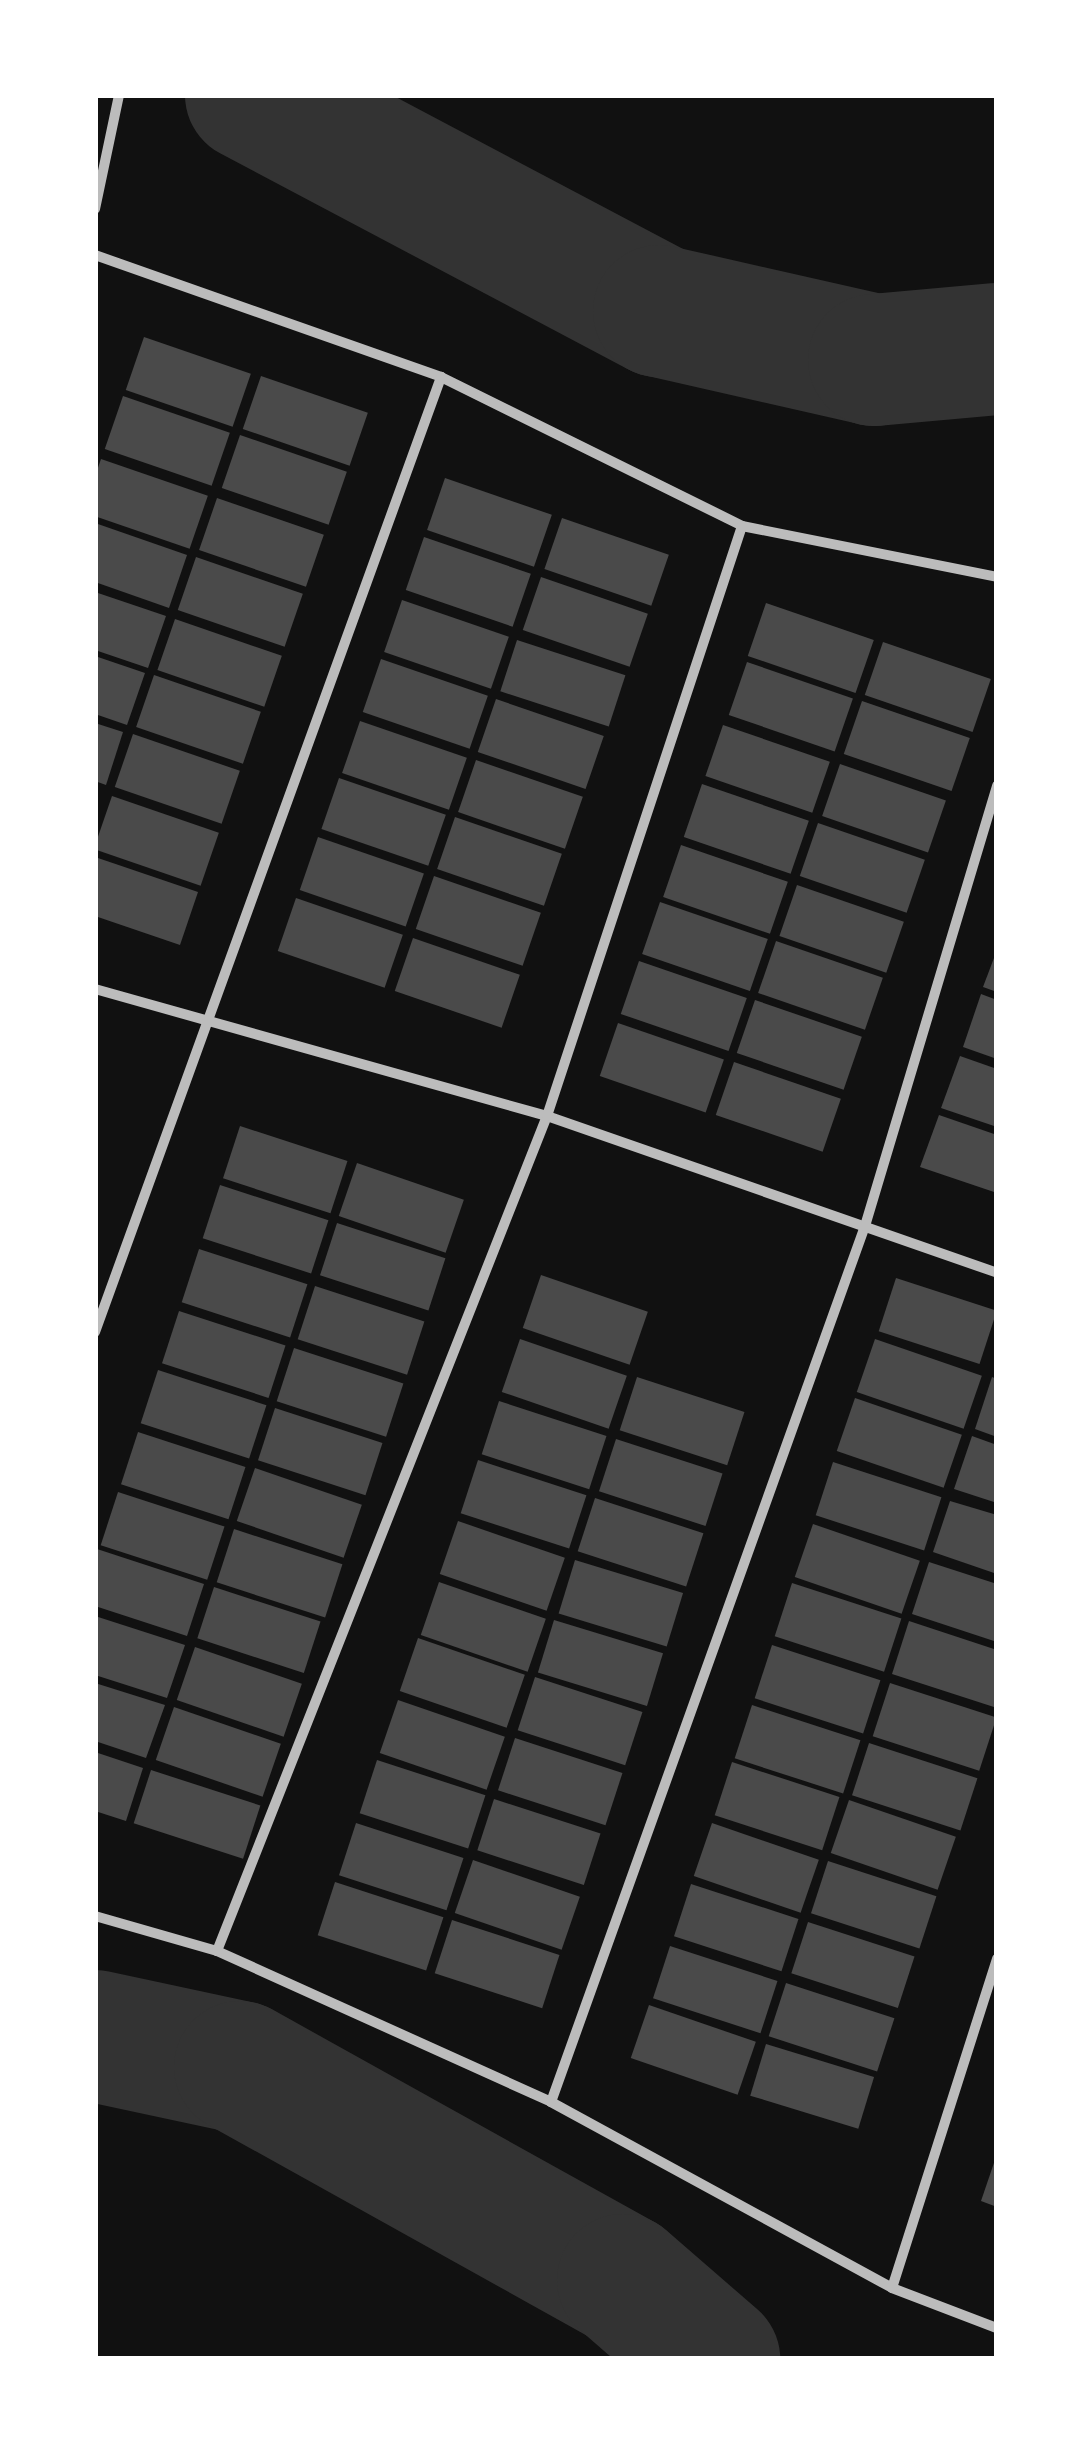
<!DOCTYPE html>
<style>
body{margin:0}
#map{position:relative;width:1092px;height:2454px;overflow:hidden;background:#111;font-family:"Asap Condensed",sans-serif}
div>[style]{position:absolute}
.river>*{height:132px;margin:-66px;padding:0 66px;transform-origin:66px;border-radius:66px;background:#333}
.building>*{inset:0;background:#4a4a4a;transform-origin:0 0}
.minor>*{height:10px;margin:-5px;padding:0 5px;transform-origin:5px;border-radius:5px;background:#bcbcbc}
span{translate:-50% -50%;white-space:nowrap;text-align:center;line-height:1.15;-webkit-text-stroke:9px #fff;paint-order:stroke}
.frame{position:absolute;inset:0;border:98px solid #fff;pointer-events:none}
</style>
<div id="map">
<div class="river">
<i style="left:251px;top:95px;width:462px;rotate:27.9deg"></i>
<i style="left:659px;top:311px;width:221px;rotate:12.8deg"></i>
<i style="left:874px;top:360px;width:123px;rotate:-5.1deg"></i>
<i style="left:95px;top:2036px;width:148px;rotate:12.1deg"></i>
<i style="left:240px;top:2067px;width:438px;rotate:29.1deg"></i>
<i style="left:623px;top:2280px;width:121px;rotate:41deg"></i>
</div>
<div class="building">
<i style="left:144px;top:337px;width:113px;height:56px;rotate:19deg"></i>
<i style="left:261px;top:376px;width:113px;height:56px;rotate:19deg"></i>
<i style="left:123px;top:396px;width:113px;height:56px;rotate:19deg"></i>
<i style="left:240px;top:435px;width:113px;height:56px;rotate:19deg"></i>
<i style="left:101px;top:459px;width:113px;height:56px;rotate:19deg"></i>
<i style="left:445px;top:478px;width:113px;height:55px;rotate:19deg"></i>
<i style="left:217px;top:498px;width:113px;height:55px;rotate:19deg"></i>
<i style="left:562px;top:518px;width:113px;height:54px;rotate:19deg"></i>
<i style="clip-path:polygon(95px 523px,187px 555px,169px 608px,95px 582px)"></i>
<i style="left:424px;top:537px;width:113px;height:56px;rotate:19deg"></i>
<i style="left:196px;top:557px;width:113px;height:56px;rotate:19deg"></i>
<i style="left:541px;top:577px;width:113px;height:56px;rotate:19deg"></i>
<i style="clip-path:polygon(95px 592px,166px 616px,148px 668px,95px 650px)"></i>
<i style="left:402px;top:600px;width:113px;height:55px;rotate:19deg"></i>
<i style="left:766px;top:603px;width:114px;height:56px;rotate:19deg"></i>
<i style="left:175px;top:619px;width:113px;height:54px;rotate:19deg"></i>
<i style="left:517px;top:640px;width:114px;height:54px;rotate:18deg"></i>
<i style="left:883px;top:642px;width:114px;height:56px;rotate:19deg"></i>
<i style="clip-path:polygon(95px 656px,145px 673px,127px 725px,95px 714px)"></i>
<i style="left:381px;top:659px;width:113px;height:56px;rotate:19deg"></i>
<i style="left:747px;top:662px;width:112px;height:56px;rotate:19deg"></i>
<i style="left:154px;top:675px;width:113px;height:55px;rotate:19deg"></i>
<i style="left:496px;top:699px;width:114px;height:56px;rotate:19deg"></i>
<i style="left:862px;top:701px;width:114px;height:56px;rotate:19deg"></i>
<i style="left:360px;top:721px;width:113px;height:55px;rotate:19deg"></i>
<i style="clip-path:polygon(95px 723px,123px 732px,106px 785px,95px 781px)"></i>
<i style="left:723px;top:725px;width:113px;height:54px;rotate:19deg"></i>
<i style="left:133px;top:734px;width:113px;height:56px;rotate:19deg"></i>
<i style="left:476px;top:760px;width:113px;height:55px;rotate:19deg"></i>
<i style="left:840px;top:764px;width:112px;height:55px;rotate:19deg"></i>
<i style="left:339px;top:778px;width:113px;height:54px;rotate:19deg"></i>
<i style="left:702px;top:784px;width:113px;height:56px;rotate:19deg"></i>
<i style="left:112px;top:796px;width:113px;height:56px;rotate:19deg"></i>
<i style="left:455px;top:817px;width:113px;height:55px;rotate:19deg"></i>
<i style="left:818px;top:823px;width:113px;height:56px;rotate:19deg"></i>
<i style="left:318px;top:837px;width:112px;height:56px;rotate:19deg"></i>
<i style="left:681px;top:845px;width:113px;height:55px;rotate:19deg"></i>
<i style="clip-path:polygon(95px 857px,198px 892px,180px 945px,95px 916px)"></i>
<i style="left:434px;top:876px;width:113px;height:56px;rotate:19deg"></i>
<i style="left:797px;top:885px;width:113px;height:54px;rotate:19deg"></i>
<i style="left:296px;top:898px;width:113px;height:56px;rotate:19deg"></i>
<i style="left:660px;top:902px;width:114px;height:55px;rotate:19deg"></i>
<i style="left:413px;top:938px;width:113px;height:56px;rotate:19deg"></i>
<i style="left:776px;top:941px;width:113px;height:55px;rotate:19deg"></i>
<i style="clip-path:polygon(997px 950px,997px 992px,983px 987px)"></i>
<i style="left:639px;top:961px;width:114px;height:56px;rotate:19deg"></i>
<i style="clip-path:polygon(981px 994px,997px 1000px,997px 1059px,963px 1047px)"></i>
<i style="left:755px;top:1000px;width:113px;height:56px;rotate:19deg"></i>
<i style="left:618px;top:1023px;width:112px;height:56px;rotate:19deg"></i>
<i style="clip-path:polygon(960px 1056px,997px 1069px,997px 1127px,941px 1108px)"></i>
<i style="left:734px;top:1062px;width:113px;height:56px;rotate:19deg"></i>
<i style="clip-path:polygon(939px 1115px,997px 1135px,997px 1193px,920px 1167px)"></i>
<i style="left:240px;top:1126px;width:113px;height:55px;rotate:18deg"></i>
<i style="left:357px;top:1163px;width:113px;height:56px;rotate:19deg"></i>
<i style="left:220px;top:1185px;width:114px;height:56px;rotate:18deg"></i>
<i style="left:337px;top:1223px;width:114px;height:55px;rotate:18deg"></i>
<i style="left:199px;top:1249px;width:114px;height:56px;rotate:18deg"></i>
<i style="left:541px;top:1275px;width:113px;height:56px;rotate:19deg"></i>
<i style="left:896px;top:1278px;width:106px;height:56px;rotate:18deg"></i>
<i style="left:315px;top:1286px;width:115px;height:56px;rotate:18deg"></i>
<i style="left:179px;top:1311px;width:112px;height:55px;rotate:18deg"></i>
<i style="left:520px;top:1339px;width:113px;height:56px;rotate:19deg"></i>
<i style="left:875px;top:1339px;width:113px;height:56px;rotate:19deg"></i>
<i style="left:294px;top:1348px;width:115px;height:56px;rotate:18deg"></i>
<i style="left:158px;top:1370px;width:114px;height:56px;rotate:18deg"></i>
<i style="left:637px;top:1377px;width:113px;height:56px;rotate:18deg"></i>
<i style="clip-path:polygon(992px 1377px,997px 1379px,997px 1437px,975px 1429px)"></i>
<i style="left:855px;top:1398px;width:113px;height:56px;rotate:19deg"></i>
<i style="left:499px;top:1401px;width:113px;height:56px;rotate:18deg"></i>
<i style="left:275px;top:1408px;width:113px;height:55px;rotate:18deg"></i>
<i style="left:138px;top:1432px;width:113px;height:55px;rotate:18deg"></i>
<i style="clip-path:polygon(972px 1436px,997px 1445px,997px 1503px,954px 1489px)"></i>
<i style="left:616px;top:1439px;width:112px;height:55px;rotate:18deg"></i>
<i style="left:478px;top:1460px;width:114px;height:56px;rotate:18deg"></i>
<i style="left:833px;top:1462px;width:114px;height:56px;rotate:18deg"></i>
<i style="left:255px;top:1468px;width:113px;height:56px;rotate:19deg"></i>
<i style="left:118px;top:1492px;width:112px;height:56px;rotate:18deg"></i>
<i style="left:595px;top:1498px;width:114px;height:56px;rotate:18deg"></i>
<i style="clip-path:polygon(950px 1501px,997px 1515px,997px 1574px,933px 1552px)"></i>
<i style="left:458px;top:1521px;width:113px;height:56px;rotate:19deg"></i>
<i style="left:813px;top:1524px;width:113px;height:56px;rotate:19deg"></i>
<i style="left:234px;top:1529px;width:114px;height:56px;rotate:18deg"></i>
<i style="clip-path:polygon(97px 1549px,204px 1584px,187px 1636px,95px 1606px)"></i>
<i style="left:575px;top:1560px;width:113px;height:56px;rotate:17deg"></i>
<i style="clip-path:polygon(929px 1562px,997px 1584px,997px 1642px,912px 1614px)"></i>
<i style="left:439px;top:1582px;width:113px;height:56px;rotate:19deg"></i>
<i style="left:792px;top:1583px;width:115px;height:56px;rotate:18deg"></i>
<i style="left:214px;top:1587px;width:112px;height:54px;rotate:18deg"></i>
<i style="clip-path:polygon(95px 1616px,185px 1645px,167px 1698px,95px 1675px)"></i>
<i style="left:554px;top:1620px;width:114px;height:55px;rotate:17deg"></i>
<i style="clip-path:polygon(909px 1621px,997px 1650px,997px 1708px,892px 1674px)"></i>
<i style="left:418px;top:1638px;width:113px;height:56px;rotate:19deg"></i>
<i style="left:772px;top:1645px;width:114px;height:56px;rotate:18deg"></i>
<i style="left:195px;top:1647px;width:113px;height:56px;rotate:19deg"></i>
<i style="left:535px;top:1677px;width:113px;height:56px;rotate:18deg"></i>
<i style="clip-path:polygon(95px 1683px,165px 1705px,146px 1758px,95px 1741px)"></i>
<i style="left:890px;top:1683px;width:112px;height:56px;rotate:18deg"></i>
<i style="left:398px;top:1700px;width:113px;height:56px;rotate:19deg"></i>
<i style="left:752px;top:1705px;width:114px;height:56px;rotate:18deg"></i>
<i style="left:174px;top:1707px;width:113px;height:56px;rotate:19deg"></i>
<i style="left:515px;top:1738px;width:113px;height:55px;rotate:18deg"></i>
<i style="left:869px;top:1743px;width:114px;height:55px;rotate:18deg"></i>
<i style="clip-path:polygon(95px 1752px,143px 1768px,126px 1821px,95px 1811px)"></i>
<i style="left:377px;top:1760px;width:114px;height:56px;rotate:18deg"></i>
<i style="left:732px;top:1762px;width:113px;height:56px;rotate:18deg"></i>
<i style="left:151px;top:1770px;width:115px;height:56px;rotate:18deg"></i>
<i style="left:494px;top:1799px;width:112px;height:54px;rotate:18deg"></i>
<i style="left:849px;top:1800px;width:113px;height:56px;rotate:19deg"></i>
<i style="left:356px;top:1823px;width:113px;height:55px;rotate:18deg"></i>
<i style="left:712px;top:1823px;width:113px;height:56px;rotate:19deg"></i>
<i style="left:473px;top:1860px;width:113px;height:56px;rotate:19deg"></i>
<i style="left:828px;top:1861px;width:114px;height:55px;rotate:18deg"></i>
<i style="left:335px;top:1882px;width:114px;height:56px;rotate:18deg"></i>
<i style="left:691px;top:1884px;width:113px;height:55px;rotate:18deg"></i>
<i style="left:452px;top:1920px;width:113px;height:56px;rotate:18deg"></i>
<i style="left:808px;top:1922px;width:112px;height:54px;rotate:18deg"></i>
<i style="left:670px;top:1946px;width:113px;height:55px;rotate:18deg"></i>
<i style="left:786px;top:1983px;width:114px;height:56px;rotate:18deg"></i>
<i style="left:649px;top:2005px;width:113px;height:56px;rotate:19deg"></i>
<i style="left:766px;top:2044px;width:113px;height:54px;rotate:17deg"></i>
<i style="clip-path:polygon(997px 2154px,997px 2207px,981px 2201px)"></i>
</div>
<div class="minor">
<i style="left:95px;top:209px;width:116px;rotate:-78.1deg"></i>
<i style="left:95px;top:255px;width:367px;rotate:19.4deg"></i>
<i style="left:441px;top:377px;width:336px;rotate:26.3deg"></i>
<i style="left:742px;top:526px;width:260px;rotate:11.3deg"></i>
<i style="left:95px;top:989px;width:470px;rotate:15.7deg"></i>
<i style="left:547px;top:1116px;width:477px;rotate:19.2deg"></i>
<i style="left:95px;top:1332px;width:1016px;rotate:-70.08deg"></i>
<i style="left:95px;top:1916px;width:127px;rotate:16deg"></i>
<i style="left:217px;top:1951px;width:367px;rotate:24.3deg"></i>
<i style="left:551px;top:2102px;width:388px;rotate:28.6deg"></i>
<i style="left:892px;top:2288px;width:112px;rotate:20.9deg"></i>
<i style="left:217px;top:1951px;width:898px;rotate:-68.44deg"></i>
<i style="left:547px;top:1116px;width:621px;rotate:-71.71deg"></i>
<i style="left:551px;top:2102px;width:931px;rotate:-70.28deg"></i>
<i style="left:865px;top:1226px;width:460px;rotate:-73.3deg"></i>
<i style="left:892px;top:2288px;width:346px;rotate:-72.3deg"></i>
</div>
<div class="frame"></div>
</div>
